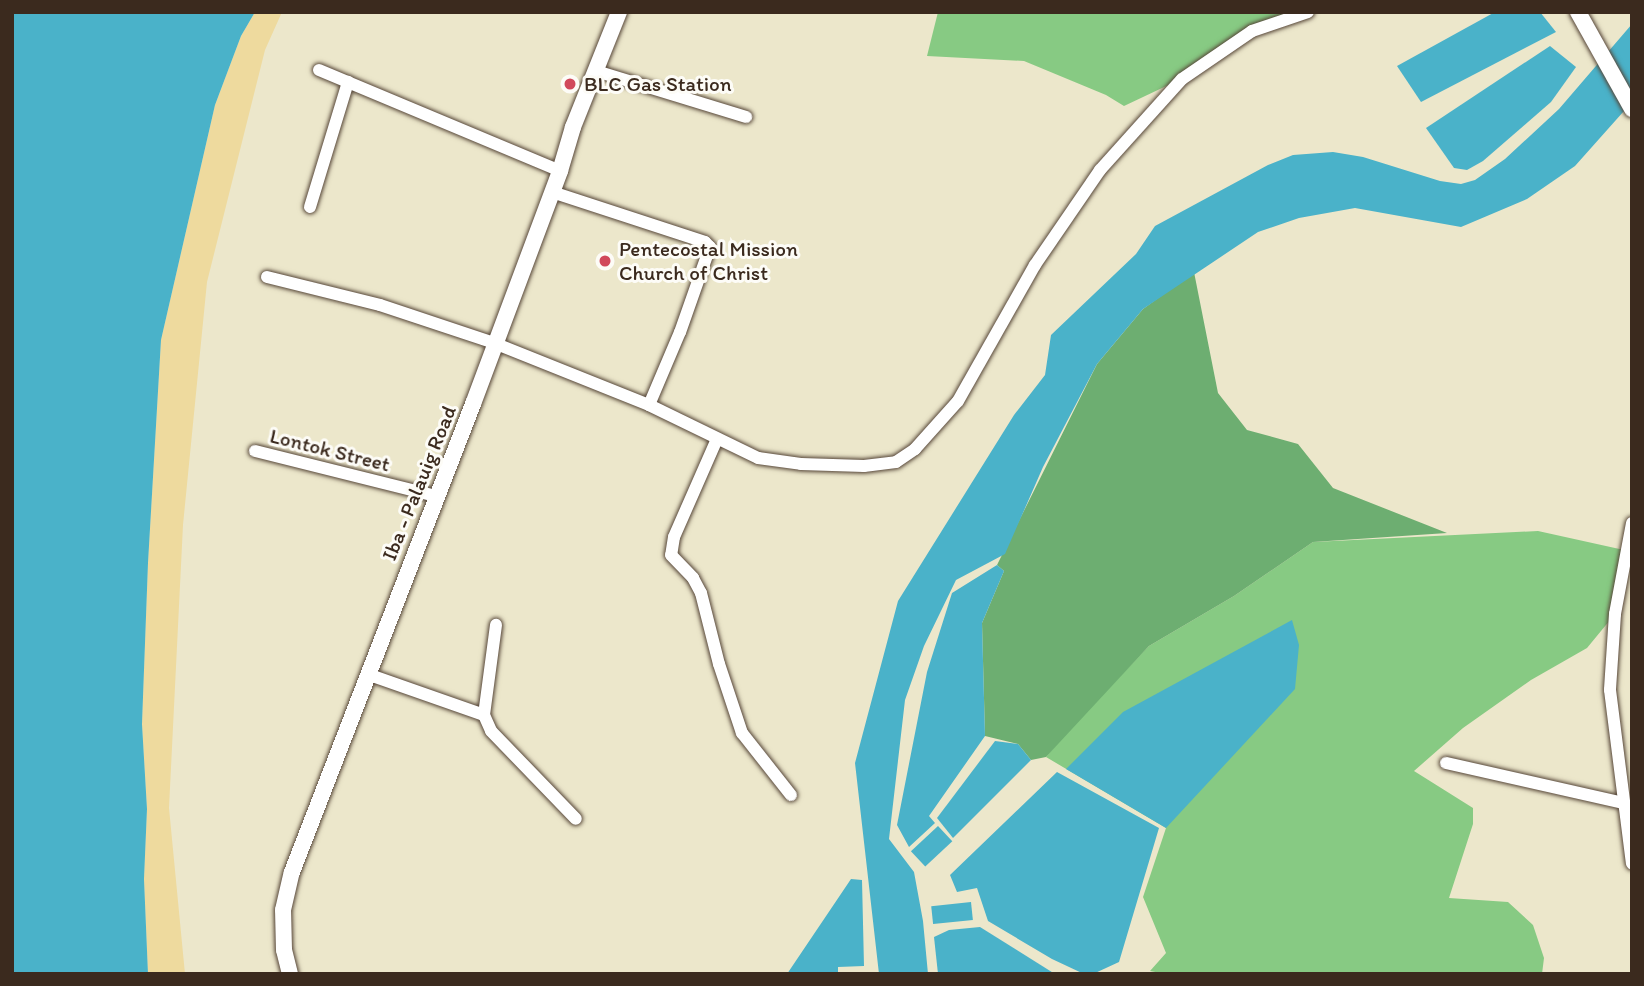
<!DOCTYPE html>
<style>
body{margin:0}
#map{position:relative;width:1644px;height:986px;overflow:hidden;background:#ece7cb;font-family:Itim,sans-serif}
div>[style]{position:absolute}
.green>*{inset:0;background:#87ca83}
.forest>*{inset:0;background:#6dae71}
.sand>*{inset:0;background:#eeda9e}
.water>*{inset:0;background:#4ab2c9;transform-origin:0 0}
.roads{filter:drop-shadow(0 0 2px #564638) drop-shadow(0 0 2px #564638)}
.minor>*{height:12px;margin:-6px;padding:0 6px;transform-origin:6px;border-radius:6px;background:#fff}
.major>*{height:16px;margin:-8px;padding:0 8px;transform-origin:8px;border-radius:8px;background:#fff}
.dots>*{width:19px;height:19px;translate:-50% -50%;box-sizing:border-box;border:4px solid #fdfcf7;border-radius:50%}
span{translate:-50% -50%;white-space:nowrap;text-align:center;line-height:1.15;-webkit-text-stroke:6px #fdfcf7;paint-order:stroke}
.poi-label{font-size:21px;color:#3b2a1e}
.left{translate:0 -50%;text-align:left}
.street-label{font-size:21px;color:#3b2a1e}
.frame{position:absolute;inset:0;border:14px solid #3b2a1e;pointer-events:none}
</style>
<div id="map">
<div class="green">
<i style="clip-path:polygon(938px 12px,1301px 12px,1246px 30px,1179px 80px,1124px 106px,1106px 95px,1024px 61px,927px 56px)"></i>
<i style="clip-path:polygon(1538px 531px,1624px 550px,1615px 614px,1587px 648px,1531px 680px,1463px 728px,1414px 771px,1473px 808px,1473px 824px,1449px 898px,1508px 902px,1533px 925px,1544px 958px,1542px 974px,1166px 974px,1150px 971px,1166px 953px,1143px 897px,1166px 828px,1046px 757px,1065px 734px,1149px 646px,1234px 596px,1313px 542px)"></i>
</div>
<div class="forest">
<i style="clip-path:polygon(1194px 272px,1218px 393px,1247px 430px,1298px 444px,1333px 488px,1447px 533px,1313px 542px,1234px 596px,1149px 646px,1046px 757px,1031px 760px,1018px 744px,985px 736px,982px 623px,1004px 571px,997px 565px,1097px 364px,1143px 309px)"></i>
</div>
<div class="sand">
<i style="clip-path:polygon(255px 12px,282px 12px,265px 50px,207px 282px,183px 525px,169px 808px,185px 974px,148px 974px,144px 879px,147px 809px,142px 724px,148px 563px,161px 340px,215px 105px,241px 36px)"></i>
</div>
<div class="water">
<i style="clip-path:polygon(12px 12px,255px 12px,241px 36px,215px 105px,161px 340px,148px 563px,142px 724px,147px 809px,144px 879px,148px 974px,12px 974px)"></i>
<i style="clip-path:polygon(1495px 12px,1540px 12px,1556px 32px,1421px 102px,1397px 66px)"></i>
<i style="clip-path:polygon(1632px 24px,1632px 102px,1575px 166px,1527px 199px,1461px 227px,1355px 208px,1299px 218px,1258px 232px,1143px 309px,1097px 364px,1043px 467px,1005px 554px,956px 580px,924px 646px,905px 700px,889px 839px,914px 872px,923px 921px,928px 974px,879px 974px,855px 763px,898px 601px,1014px 415px,1045px 375px,1051px 335px,1136px 254px,1155px 226px,1268px 165px,1293px 155px,1333px 152px,1363px 157px,1440px 181px,1461px 184px,1475px 180px,1505px 159px,1559px 109px)"></i>
<i style="clip-path:polygon(1550px 46px,1576px 67px,1551px 102px,1483px 161px,1467px 170px,1454px 168px,1426px 128px)"></i>
<i style="clip-path:polygon(997px 565px,1004px 571px,982px 623px,985px 736px,929px 816px,935px 823px,909px 847px,897px 825px,927px 672px,952px 593px)"></i>
<i style="clip-path:polygon(1292px 620px,1299px 645px,1295px 689px,1166px 828px,1066px 769px,1123px 712px)"></i>
<i style="clip-path:polygon(995px 741px,1018px 744px,1031px 760px,953px 838px,937px 818px)"></i>
<i style="clip-path:polygon(1057px 772px,1159px 828px,1119px 962px,1093px 974px,1084px 974px,1052px 959px,988px 921px,977px 888px,957px 892px,950px 875px)"></i>
<i style="left:938px;top:826px;width:21px;height:37px;rotate:47deg"></i>
<i style="clip-path:polygon(851px 879px,862px 880px,864px 966px,838px 967px,838px 974px,787px 974px)"></i>
<i style="left:971px;top:902px;width:18px;height:40px;rotate:84deg"></i>
<i style="clip-path:polygon(980px 927px,1055px 974px,938px 974px,934px 937px,949px 930px)"></i>
</div>
<div class="roads">
<div class="minor">
<i style="left:319px;top:70px;width:261px;rotate:22.7deg"></i>
<i style="left:596px;top:71px;width:157px;rotate:17deg"></i>
<i style="left:552px;top:192px;width:161px;rotate:18.1deg"></i>
<i style="left:705px;top:242px;width:7px;rotate:45deg"></i>
<i style="left:710px;top:247px;width:90px;rotate:109.4deg"></i>
<i style="left:680px;top:332px;width:79px;rotate:113deg"></i>
<i style="left:310px;top:207px;width:131px;rotate:-73.1deg"></i>
<i style="left:267px;top:277px;width:116px;rotate:13.9deg"></i>
<i style="left:380px;top:305px;width:120px;rotate:18.4deg"></i>
<i style="left:494px;top:343px;width:167px;rotate:21.8deg"></i>
<i style="left:649px;top:405px;width:121px;rotate:25.9deg"></i>
<i style="left:758px;top:458px;width:43px;rotate:7.9deg"></i>
<i style="left:801px;top:464px;width:63px;rotate:1.8deg"></i>
<i style="left:864px;top:466px;width:32px;rotate:-7deg"></i>
<i style="left:896px;top:462px;width:23px;rotate:-34deg"></i>
<i style="left:915px;top:449px;width:64px;rotate:-48.1deg"></i>
<i style="left:958px;top:401px;width:156px;rotate:-60.5deg"></i>
<i style="left:1035px;top:265px;width:115px;rotate:-55.6deg"></i>
<i style="left:1100px;top:170px;width:122px;rotate:-48deg"></i>
<i style="left:1182px;top:79px;width:85px;rotate:-34.4deg"></i>
<i style="left:1252px;top:31px;width:59px;rotate:-18.7deg"></i>
<i style="left:717px;top:439px;width:107px;rotate:113.7deg"></i>
<i style="left:674px;top:537px;width:18px;rotate:99deg"></i>
<i style="left:671px;top:555px;width:32px;rotate:46deg"></i>
<i style="left:693px;top:578px;width:17px;rotate:62deg"></i>
<i style="left:701px;top:593px;width:73px;rotate:75.8deg"></i>
<i style="left:719px;top:664px;width:73px;rotate:71.6deg"></i>
<i style="left:742px;top:733px;width:79px;rotate:51.7deg"></i>
<i style="left:255px;top:451px;width:187px;rotate:14deg"></i>
<i style="left:1632px;top:523px;width:93px;rotate:100.6deg"></i>
<i style="left:1615px;top:614px;width:76px;rotate:93.8deg"></i>
<i style="left:1610px;top:690px;width:175px;rotate:82.8deg"></i>
<i style="left:367px;top:674px;width:124px;rotate:19.3deg"></i>
<i style="left:484px;top:715px;width:17px;rotate:66deg"></i>
<i style="left:491px;top:731px;width:122px;rotate:46deg"></i>
<i style="left:484px;top:715px;width:91px;rotate:-82.4deg"></i>
<i style="left:1446px;top:763px;width:181px;rotate:12.7deg"></i>
</div>
<div class="major">
<i style="left:1578px;top:12px;width:111px;rotate:60.9deg"></i>
<i style="left:290px;top:974px;width:25px;rotate:-104deg"></i>
<i style="left:284px;top:950px;width:40px;rotate:-91.4deg"></i>
<i style="left:283px;top:910px;width:39px;rotate:-77deg"></i>
<i style="left:292px;top:872px;width:502px;rotate:-68.86deg"></i>
<i style="left:473px;top:404px;width:249px;rotate:-69.5deg"></i>
<i style="left:560px;top:171px;width:46px;rotate:-73.5deg"></i>
<i style="left:573px;top:127px;width:124px;rotate:-68.2deg"></i>
</div>
</div>
<div class="dots">
<i style="left:570px;top:84px;background:#d1495b"></i>
<i style="left:605px;top:261px;background:#d1495b"></i>
</div>
<div class="poi-label">
<span class="left" style="left:584px;top:84px">BLC Gas Station</span>
<span class="left" style="left:619px;top:261px">Pentecostal Mission<br>Church of Christ</span>
</div>
<div class="street-label">
<span style="left:330px;top:450px;rotate:14deg">Lontok Street</span>
<span style="left:419px;top:483px;rotate:-68deg">Iba - Palauig Road</span>
</div>
<div class="frame"></div>
</div>
